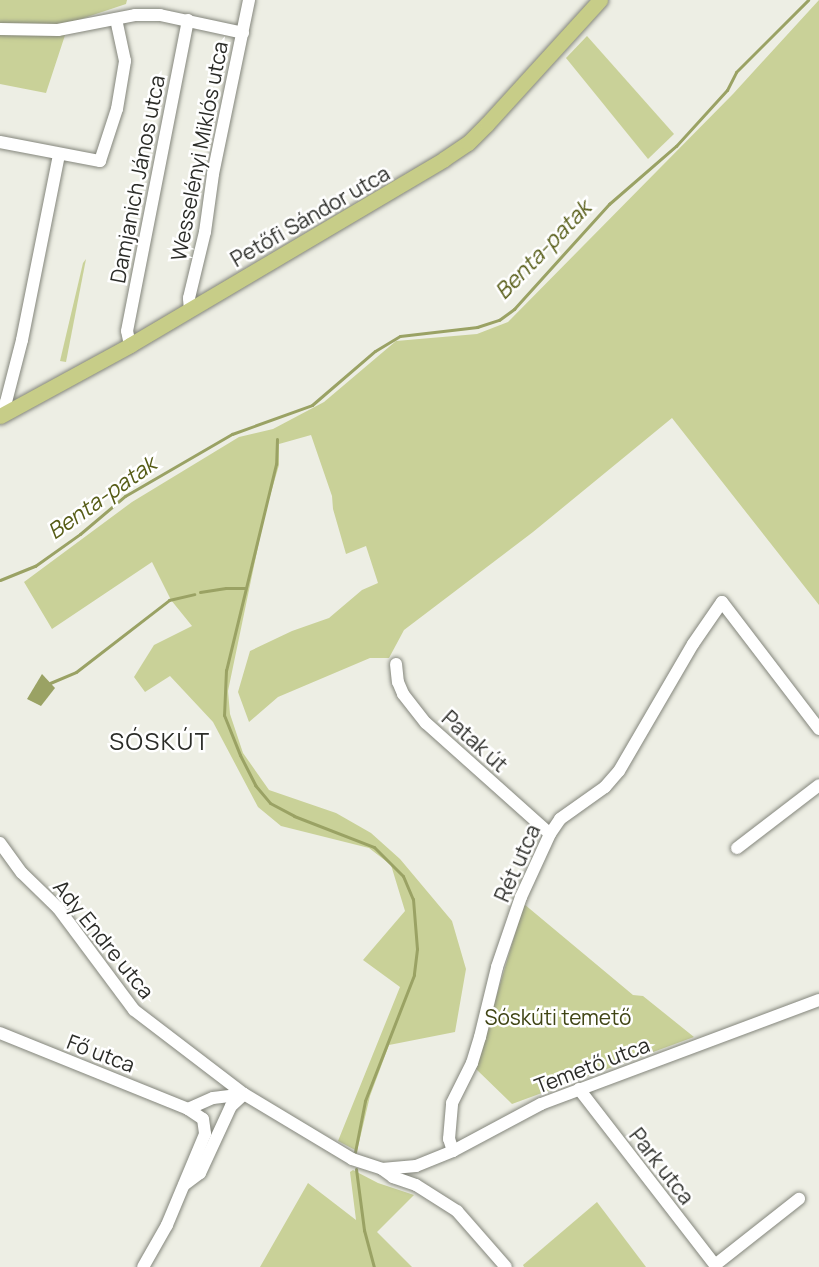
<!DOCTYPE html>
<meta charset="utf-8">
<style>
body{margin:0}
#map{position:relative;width:819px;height:1267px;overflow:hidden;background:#edeee4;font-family:Manrope,sans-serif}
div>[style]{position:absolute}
.green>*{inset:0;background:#c9d198}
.water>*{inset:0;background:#9aa264}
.stream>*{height:3px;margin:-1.5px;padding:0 1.5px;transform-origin:1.5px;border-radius:1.5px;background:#9aa264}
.roads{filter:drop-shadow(0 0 2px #84867c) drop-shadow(0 0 2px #84867c)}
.minor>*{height:12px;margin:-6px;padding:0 6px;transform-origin:6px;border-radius:6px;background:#fff}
.major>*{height:15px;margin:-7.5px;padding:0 7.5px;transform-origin:7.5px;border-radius:7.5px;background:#c7cd88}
span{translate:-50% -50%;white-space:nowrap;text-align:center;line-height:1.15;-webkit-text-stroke:5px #fff;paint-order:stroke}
.street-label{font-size:21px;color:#2b2c28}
.park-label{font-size:21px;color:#404515}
.water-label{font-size:22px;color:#565c16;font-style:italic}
.quarter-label{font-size:24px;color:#2b2c28;letter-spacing:1.5px}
</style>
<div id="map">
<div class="green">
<i style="clip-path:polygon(0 0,127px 0,126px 4px,69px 23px,46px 93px,0 84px)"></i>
<i style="clip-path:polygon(819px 0,819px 605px,672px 418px,533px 532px,404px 630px,389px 658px,370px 658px,278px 697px,249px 722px,238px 692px,250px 651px,292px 631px,329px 618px,362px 590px,378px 583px,366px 546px,346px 554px,333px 509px,332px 496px,311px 435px,279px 444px,279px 465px,265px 513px,228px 691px,230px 714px,243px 753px,269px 790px,336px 813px,371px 833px,400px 859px,452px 921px,466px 969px,455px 1032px,389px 1045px,370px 1096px,357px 1151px,338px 1141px,400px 987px,363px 960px,405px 911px,391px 865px,369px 848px,281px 826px,258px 807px,213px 722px,170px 676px,145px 692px,134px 677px,154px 645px,192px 626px,171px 600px,152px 562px,52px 629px,24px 582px,132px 502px,239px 437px,273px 429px,324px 402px,396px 341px,477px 334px,508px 322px,733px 94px)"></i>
<i style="clip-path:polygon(587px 36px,674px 134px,648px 159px,566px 58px)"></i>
<i style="clip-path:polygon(86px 259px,66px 362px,60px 361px,83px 263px)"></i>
<i style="clip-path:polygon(524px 904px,633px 995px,643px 996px,694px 1037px,512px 1104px,475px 1068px)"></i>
<i style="clip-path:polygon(353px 1170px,378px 1183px,414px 1195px,377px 1232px,412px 1267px,260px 1267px,308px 1183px,356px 1220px,350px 1172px)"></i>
<i style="clip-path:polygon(597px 1202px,646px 1267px,524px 1267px,523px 1265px)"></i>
</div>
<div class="water">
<i style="clip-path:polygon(42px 674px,55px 688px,41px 706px,27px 699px)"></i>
</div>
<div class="stream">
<i style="left:277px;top:439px;width:25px;rotate:92deg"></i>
<i style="left:276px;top:464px;width:212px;rotate:103.6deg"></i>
<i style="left:226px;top:670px;width:45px;rotate:92.5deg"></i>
<i style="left:224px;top:715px;width:43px;rotate:68.2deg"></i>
<i style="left:240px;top:755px;width:34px;rotate:63deg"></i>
<i style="left:255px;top:785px;width:23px;rotate:50deg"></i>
<i style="left:270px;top:803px;width:27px;rotate:28deg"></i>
<i style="left:294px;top:816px;width:86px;rotate:21.2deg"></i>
<i style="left:374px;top:847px;width:41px;rotate:45deg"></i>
<i style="left:403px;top:876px;width:25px;rotate:67deg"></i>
<i style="left:413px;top:899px;width:50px;rotate:85.4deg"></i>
<i style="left:417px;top:949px;width:26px;rotate:97deg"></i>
<i style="left:414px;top:975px;width:135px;rotate:111.3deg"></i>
<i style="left:365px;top:1101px;width:52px;rotate:101.1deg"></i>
<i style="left:0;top:580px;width:38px;rotate:-22deg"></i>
<i style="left:35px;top:566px;width:55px;rotate:-35.4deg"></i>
<i style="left:80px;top:534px;width:59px;rotate:-40.2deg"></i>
<i style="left:125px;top:496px;width:124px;rotate:-30.1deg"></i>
<i style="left:232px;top:434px;width:85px;rotate:-19.9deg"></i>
<i style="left:312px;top:405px;width:83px;rotate:-40.6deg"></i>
<i style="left:375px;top:351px;width:29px;rotate:-31deg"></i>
<i style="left:400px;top:336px;width:78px;rotate:-6.7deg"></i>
<i style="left:477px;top:327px;width:23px;rotate:-18deg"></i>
<i style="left:499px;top:320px;width:19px;rotate:-36deg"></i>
<i style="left:514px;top:309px;width:142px;rotate:-47.9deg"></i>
<i style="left:609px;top:204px;width:89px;rotate:-40.9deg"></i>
<i style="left:676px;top:146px;width:76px;rotate:-47.7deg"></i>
<i style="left:727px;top:90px;width:20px;rotate:-63deg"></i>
<i style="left:736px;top:72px;width:102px;rotate:-45deg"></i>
<i style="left:200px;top:592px;width:26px;rotate:-9deg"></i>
<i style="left:226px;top:588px;width:19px"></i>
<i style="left:50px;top:683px;width:28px;rotate:-23deg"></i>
<i style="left:76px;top:672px;width:118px;rotate:-37.7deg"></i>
<i style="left:169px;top:600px;width:26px;rotate:-13deg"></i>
<i style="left:356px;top:1169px;width:62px;rotate:82.5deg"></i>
<i style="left:364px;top:1230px;width:38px;rotate:75deg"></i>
</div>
<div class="roads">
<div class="minor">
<i style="left:0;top:29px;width:58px;rotate:1deg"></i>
<i style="left:58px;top:30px;width:78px;rotate:-11deg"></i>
<i style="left:135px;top:15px;width:25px"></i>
<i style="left:160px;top:15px;width:85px;rotate:12.2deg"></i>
<i style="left:0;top:142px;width:102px;rotate:10.8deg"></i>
<i style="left:100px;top:161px;width:55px;rotate:-71.9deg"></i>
<i style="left:117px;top:109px;width:49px;rotate:-80.5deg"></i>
<i style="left:125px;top:61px;width:43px;rotate:-102.1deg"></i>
<i style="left:190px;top:310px;width:12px;rotate:-95deg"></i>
<i style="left:189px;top:298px;width:68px;rotate:-76.4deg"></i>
<i style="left:205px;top:232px;width:59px;rotate:-82.1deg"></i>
<i style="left:213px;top:174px;width:178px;rotate:-78.3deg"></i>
<i style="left:130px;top:345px;width:14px;rotate:-102deg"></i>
<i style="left:127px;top:331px;width:317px;rotate:-78.9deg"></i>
<i style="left:6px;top:412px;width:10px;rotate:-90deg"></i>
<i style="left:6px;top:402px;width:64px;rotate:-75.5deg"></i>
<i style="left:22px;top:340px;width:189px;rotate:-78.7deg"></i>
<i style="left:396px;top:664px;width:18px;rotate:84deg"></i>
<i style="left:398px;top:682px;width:13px;rotate:67deg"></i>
<i style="left:403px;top:694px;width:37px;rotate:52deg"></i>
<i style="left:426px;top:723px;width:166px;rotate:41.8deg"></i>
<i style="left:0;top:843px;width:37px;rotate:54deg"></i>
<i style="left:22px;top:873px;width:50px;rotate:44.2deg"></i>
<i style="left:58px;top:908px;width:127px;rotate:53.3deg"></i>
<i style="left:134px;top:1010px;width:138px;rotate:37.4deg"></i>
<i style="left:244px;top:1094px;width:18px;rotate:137deg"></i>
<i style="left:231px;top:1106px;width:74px;rotate:114.8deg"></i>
<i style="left:200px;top:1173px;width:20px;rotate:143deg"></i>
<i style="left:737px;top:848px;width:103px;rotate:-37.5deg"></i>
<i style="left:0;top:1033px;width:203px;rotate:22deg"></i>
<i style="left:188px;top:1109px;width:18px;rotate:34deg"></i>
<i style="left:203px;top:1119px;width:15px;rotate:82deg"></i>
<i style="left:205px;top:1134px;width:99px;rotate:112.7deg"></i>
<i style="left:167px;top:1225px;width:48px;rotate:119.7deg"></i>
<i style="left:579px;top:1089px;width:222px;rotate:52.3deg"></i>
<i style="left:715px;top:1265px;width:107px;rotate:-38.2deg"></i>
<i style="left:188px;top:1109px;width:27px;rotate:-24deg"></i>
<i style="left:213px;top:1098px;width:31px;rotate:-7deg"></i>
<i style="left:244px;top:1094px;width:126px;rotate:31deg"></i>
<i style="left:352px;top:1159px;width:32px;rotate:18deg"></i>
<i style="left:382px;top:1169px;width:34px;rotate:-5deg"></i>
<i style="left:416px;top:1166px;width:40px;rotate:-22deg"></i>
<i style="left:453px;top:1151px;width:100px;rotate:-28.1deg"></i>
<i style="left:541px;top:1104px;width:297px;rotate:-20.5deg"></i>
<i style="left:453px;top:1151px;width:13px;rotate:-108deg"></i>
<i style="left:449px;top:1139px;width:36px;rotate:-85deg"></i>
<i style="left:452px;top:1103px;width:45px;rotate:-63.4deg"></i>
<i style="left:472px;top:1063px;width:27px;rotate:-73deg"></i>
<i style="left:480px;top:1037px;width:72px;rotate:-76.3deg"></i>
<i style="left:497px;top:967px;width:74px;rotate:-71.1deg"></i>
<i style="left:521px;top:897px;width:69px;rotate:-65.3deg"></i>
<i style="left:550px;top:834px;width:18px;rotate:-56deg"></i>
<i style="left:560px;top:819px;width:55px;rotate:-35.4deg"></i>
<i style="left:605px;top:787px;width:21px;rotate:-49deg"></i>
<i style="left:619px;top:771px;width:147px;rotate:-59.8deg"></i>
<i style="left:693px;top:644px;width:51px;rotate:-55.4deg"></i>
<i style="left:722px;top:602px;width:160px;rotate:52.6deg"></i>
<i style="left:382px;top:1169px;width:14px;rotate:36deg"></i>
<i style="left:393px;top:1177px;width:24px;rotate:19deg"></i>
<i style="left:416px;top:1185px;width:49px;rotate:32.4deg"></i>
<i style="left:457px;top:1211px;width:74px;rotate:48.8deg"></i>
</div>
<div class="major">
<i style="left:0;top:416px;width:148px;rotate:-28.6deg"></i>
<i style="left:130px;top:345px;width:365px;rotate:-30.6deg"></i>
<i style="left:444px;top:159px;width:29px;rotate:-34deg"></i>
<i style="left:468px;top:143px;width:27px;rotate:-45deg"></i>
<i style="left:487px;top:124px;width:168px;rotate:-47.7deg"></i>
</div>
</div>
<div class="street-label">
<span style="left:199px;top:151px;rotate:-79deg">Wesselényi Miklós utca</span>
<span style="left:137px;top:179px;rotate:-79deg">Damjanich János utca</span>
<span style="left:310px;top:216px;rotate:-30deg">Petőfi Sándor utca</span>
<span style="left:475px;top:741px;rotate:42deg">Patak út</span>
<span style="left:517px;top:863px;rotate:-66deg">Rét utca</span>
<span style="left:104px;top:939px;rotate:51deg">Ady Endre utca</span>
<span style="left:101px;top:1053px;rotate:21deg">Fő utca</span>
<span style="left:592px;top:1065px;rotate:-21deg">Temető utca</span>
<span style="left:662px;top:1166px;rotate:52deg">Park utca</span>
</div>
<div class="park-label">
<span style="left:558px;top:1017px">Sóskúti temető</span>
</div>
<div class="water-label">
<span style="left:543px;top:250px;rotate:-46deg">Benta-patak</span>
<span style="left:102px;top:498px;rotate:-35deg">Benta-patak</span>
</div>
<div class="quarter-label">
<span style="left:160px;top:741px">SÓSKÚT</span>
</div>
</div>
